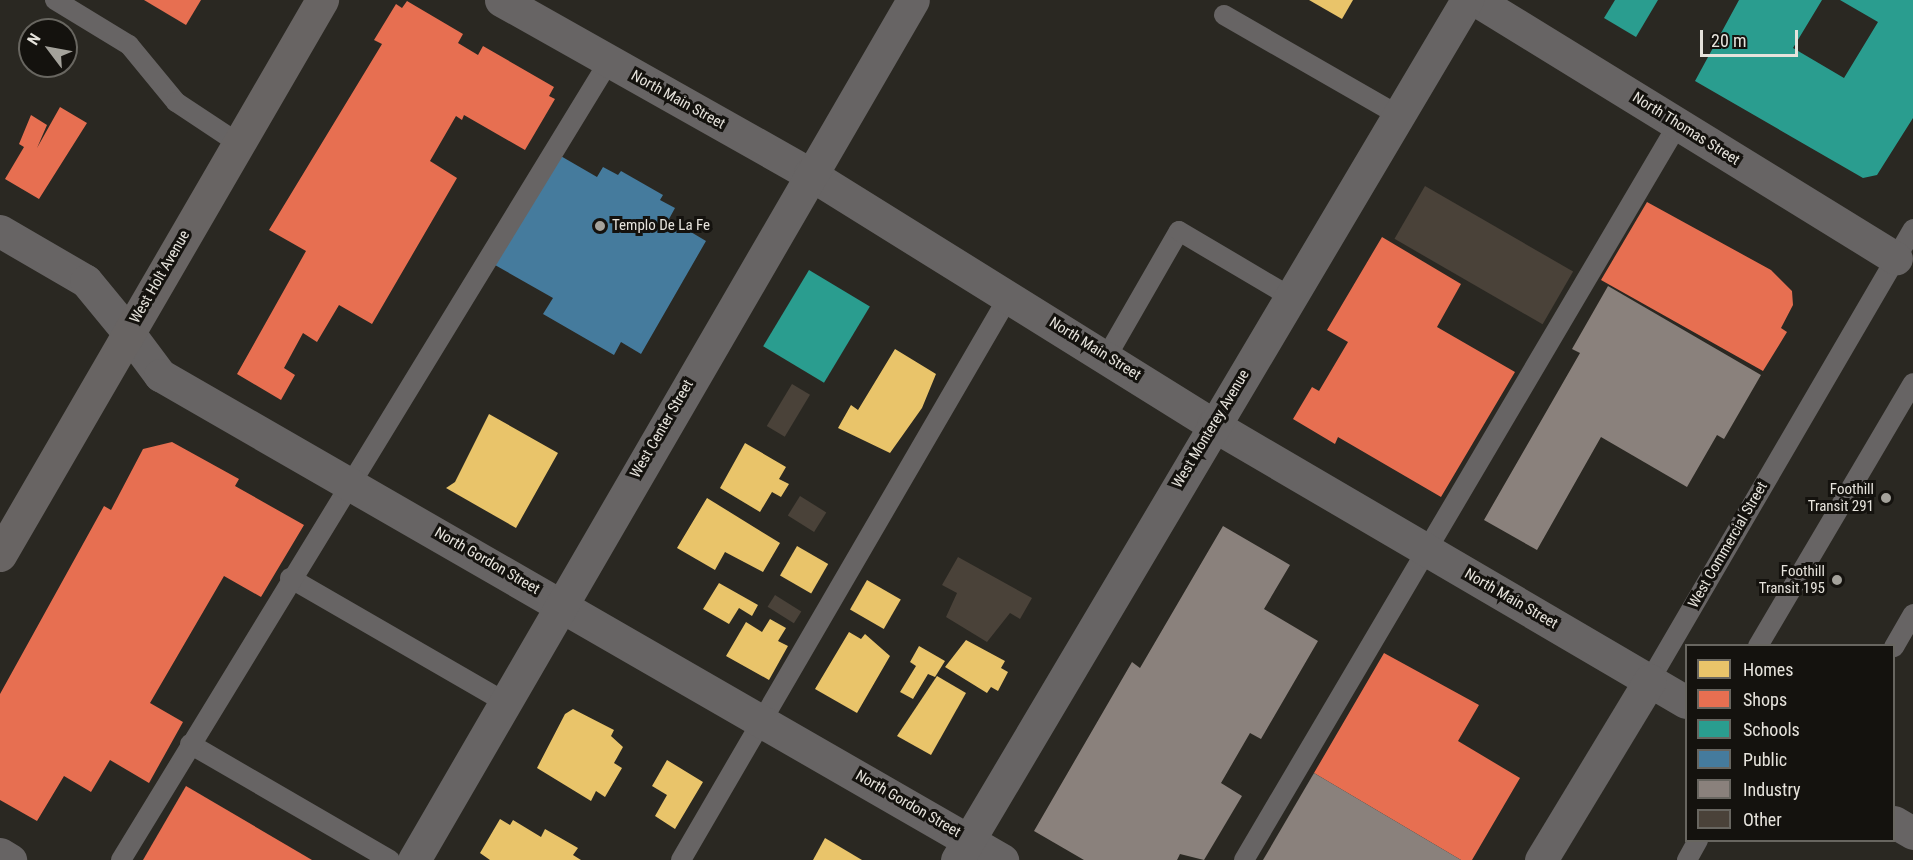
<!DOCTYPE html>
<style>
body{margin:0}
#map{position:relative;width:1913px;height:860px;overflow:hidden;background:#2a2822;font-family:"Roboto Condensed",sans-serif}
div>[style]{position:absolute}
.homes>*{inset:0;background:#e9c46a;transform-origin:0 0}
.shops>*{inset:0;background:#e76f51}
.schools>*{inset:0;background:#2a9d8f;transform-origin:0 0}
.public>*{inset:0;background:#457b9d}
.industry>*{inset:0;background:#8a817c}
.building>*{inset:0;background:#4a4239;transform-origin:0 0}
.service>*{height:20px;margin:-10px;padding:0 10px;transform-origin:10px;border-radius:10px;background:#676464}
.minor>*{height:33px;margin:-16.5px;padding:0 16.5px;transform-origin:16.5px;border-radius:16.5px;background:#676464}
.tertiary>*{height:33px;margin:-16.5px;padding:0 16.5px;transform-origin:16.5px;border-radius:16.5px;background:#676464}
.primary>*{height:33px;margin:-16.5px;padding:0 16.5px;transform-origin:16.5px;border-radius:16.5px;background:#686463}
.dots>*{width:16px;height:16px;translate:-50% -50%;box-sizing:border-box;border:3px solid #14120e;border-radius:50%}
span{translate:-50% -50%;white-space:nowrap;text-align:center;line-height:1.15;-webkit-text-stroke:6px #14120e;paint-order:stroke}
.street-label{font-size:15px;color:#e6e3dc}
.poi-label{font-size:15px;color:#e6e3dc}
.left{translate:0 -50%;text-align:left}
.right{translate:-100% -50%;text-align:right}
.legend{position:absolute;left:1685px;top:644px;width:210px;height:198px;box-sizing:border-box;background:#14120e;border:2px solid #686660;margin:0;padding:8px 10px;list-style:none;font-size:18px;color:#e6e3dc}
.legend li{display:flex;align-items:center;gap:12px;height:30px}
.legend b{width:30px;border:2px solid #686660}
.north{position:absolute;left:18px;top:18px;width:60px;height:60px;box-sizing:border-box;background:#14120e;border:2px solid #686660;border-radius:50%;rotate:302deg;font-size:16px;font-weight:700;line-height:24px;text-align:center;color:#e6e3dc}
.north::after{content:'';display:block;margin:auto;width:21px;height:27px;background:#a4a29b;clip-path:polygon(50% 0,100% 100%,50% 72%,0 100%)}
.scale{position:absolute;left:1700px;top:30px;width:98px;height:27px;box-sizing:border-box;border:3px solid #e6e3dc;border-top:0;padding-left:8px;font-size:18px;line-height:21px;white-space:nowrap;color:#e6e3dc;-webkit-text-stroke:4px #14120e;paint-order:stroke}
</style>
<div id="map">
<div class="homes">
<i style="clip-path:polygon(1309px 0,1353px 0,1342px 19px)"></i>
<i style="clip-path:polygon(895px 349px,936px 374px,922px 408px,890px 453px,838px 428px,851px 405px,858px 410px)"></i>
<i style="clip-path:polygon(489px 414px,558px 453px,516px 528px,446px 488px,455px 482px)"></i>
<i style="clip-path:polygon(745px 443px,786px 467px,779px 479px,789px 484px,781px 497px,772px 492px,760px 512px,720px 488px)"></i>
<i style="clip-path:polygon(707px 498px,780px 543px,763px 572px,725px 552px,715px 570px,677px 548px)"></i>
<i style="left:797px;top:546px;width:36px;height:34px;rotate:30deg"></i>
<i style="left:867px;top:580px;width:39px;height:34px;rotate:30deg"></i>
<i style="clip-path:polygon(719px 583px,758px 605px,752px 616px,739px 608px,729px 624px,703px 609px)"></i>
<i style="clip-path:polygon(770px 619px,786px 628px,778px 641px,788px 646px,769px 680px,726px 656px,746px 622px,762px 632px)"></i>
<i style="clip-path:polygon(849px 632px,861px 639px,865px 634px,890px 656px,857px 713px,815px 689px)"></i>
<i style="clip-path:polygon(966px 640px,1005px 661px,1001px 668px,1008px 672px,998px 691px,991px 687px,987px 693px,945px 667px)"></i>
<i style="clip-path:polygon(919px 646px,945px 661px,935px 677px,928px 674px,913px 699px,900px 692px,916px 666px,910px 662px)"></i>
<i style="clip-path:polygon(937px 676px,966px 693px,931px 755px,897px 736px)"></i>
<i style="clip-path:polygon(573px 709px,614px 730px,611px 736px,623px 747px,614px 763px,622px 768px,605px 797px,596px 791px,591px 801px,537px 768px,565px 714px)"></i>
<i style="clip-path:polygon(667px 760px,703px 782px,675px 829px,655px 816px,667px 795px,652px 786px)"></i>
<i style="clip-path:polygon(500px 819px,510px 825px,513px 820px,541px 837px,545px 829px,578px 848px,573px 855px,581px 860px,490px 860px,480px 853px)"></i>
<i style="clip-path:polygon(825px 838px,862px 860px,813px 860px)"></i>
</div>
<div class="shops">
<i style="clip-path:polygon(144px 0,201px 0,186px 25px)"></i>
<i style="clip-path:polygon(407px 1px,463px 34px,458px 43px,478px 55px,483px 46px,554px 87px,549px 96px,555px 99px,525px 150px,464px 115px,462px 120px,456px 116px,430px 161px,457px 178px,372px 324px,339px 305px,317px 342px,303px 333px,284px 368px,295px 375px,281px 400px,237px 374px,306px 251px,269px 230px,382px 44px,374px 40px,396px 4px,402px 8px)"></i>
<i style="clip-path:polygon(60px 107px,87px 123px,39px 199px,5px 179px,24px 147px,19px 144px,31px 115px,47px 125px,37px 148px)"></i>
<i style="clip-path:polygon(1647px 202px,1771px 270px,1792px 291px,1793px 305px,1781px 328px,1787px 332px,1763px 371px,1601px 280px)"></i>
<i style="clip-path:polygon(1382px 237px,1461px 284px,1437px 327px,1515px 372px,1441px 497px,1338px 437px,1335px 444px,1293px 419px,1312px 387px,1319px 391px,1348px 342px,1327px 330px)"></i>
<i style="clip-path:polygon(172px 442px,239px 479px,235px 486px,304px 525px,261px 597px,224px 576px,150px 703px,183px 722px,149px 783px,110px 760px,91px 792px,64px 776px,37px 821px,0 800px,0 694px,104px 506px,111px 510px,143px 449px)"></i>
<i style="clip-path:polygon(1384px 653px,1479px 705px,1458px 741px,1520px 778px,1472px 860px,1461px 860px,1314px 773px)"></i>
<i style="clip-path:polygon(186px 786px,312px 860px,143px 860px)"></i>
</div>
<div class="schools">
<i style="clip-path:polygon(1615px 0,1658px 0,1636px 37px,1604px 18px)"></i>
<i style="clip-path:polygon(1739px 0,1822px 0,1793px 48px,1844px 78px,1878px 22px,1840px 0,1913px 0,1913px 118px,1877px 175px,1863px 178px,1695px 81px)"></i>
<i style="left:809px;top:270px;width:71px;height:89px;rotate:31deg"></i>
</div>
<div class="public">
<i style="clip-path:polygon(559px 155px,597px 177px,603px 167px,618px 175px,621px 171px,663px 195px,660px 200px,675px 208px,669px 219px,706px 241px,641px 354px,621px 342px,614px 355px,543px 314px,553px 298px,495px 265px)"></i>
</div>
<div class="industry">
<i style="clip-path:polygon(1608px 286px,1761px 375px,1724px 439px,1717px 435px,1687px 487px,1601px 437px,1537px 550px,1484px 520px,1580px 353px,1572px 349px)"></i>
<i style="clip-path:polygon(1223px 526px,1290px 565px,1264px 609px,1318px 641px,1261px 739px,1250px 733px,1221px 783px,1242px 796px,1204px 860px,1180px 854px,1177px 860px,1084px 860px,1034px 831px,1132px 662px,1140px 668px)"></i>
<i style="clip-path:polygon(1314px 773px,1461px 860px,1263px 860px)"></i>
</div>
<div class="building">
<i style="left:1425px;top:186px;width:171px;height:61px;rotate:30deg"></i>
<i style="left:792px;top:384px;width:21px;height:49px;rotate:31deg"></i>
<i style="left:800px;top:496px;width:31px;height:23px;rotate:32deg"></i>
<i style="clip-path:polygon(958px 557px,1032px 598px,1020px 619px,1010px 613px,987px 642px,946px 617px,957px 593px,942px 585px)"></i>
<i style="left:775px;top:595px;width:31px;height:14px;rotate:32deg"></i>
</div>
<div class="service">
<i style="left:55px;top:0;width:87px;rotate:31.3deg"></i>
<i style="left:129px;top:45px;width:74px;rotate:50.5deg"></i>
<i style="left:176px;top:102px;width:74px;rotate:33.5deg"></i>
<i style="left:1224px;top:15px;width:201px;rotate:29.9deg"></i>
<i style="left:1107px;top:356px;width:144px;rotate:-60.1deg"></i>
<i style="left:1179px;top:231px;width:128px;rotate:30.6deg"></i>
<i style="left:290px;top:578px;width:248px;rotate:30deg"></i>
<i style="left:1758px;top:646px;width:305px;rotate:-59.5deg"></i>
<i style="left:1894px;top:647px;width:38px;rotate:-60deg"></i>
<i style="left:1650px;top:680px;width:522px;rotate:-59.75deg"></i>
<i style="left:190px;top:744px;width:231px;rotate:30.1deg"></i>
<i style="left:121px;top:860px;width:936px;rotate:-58.58deg"></i>
<i style="left:681px;top:860px;width:652px;rotate:-59.82deg"></i>
<i style="left:1244px;top:860px;width:854px;rotate:-59.47deg"></i>
<i style="left:1687px;top:860px;width:23px;rotate:-61deg"></i>
</div>
<div class="minor">
<i style="left:501px;top:0;width:355px;rotate:29.4deg"></i>
<i style="left:810px;top:174px;width:475px;rotate:31.9deg"></i>
<i style="left:1213px;top:425px;width:548px;rotate:30.35deg"></i>
<i style="left:1476px;top:0;width:493px;rotate:31.6deg"></i>
<i style="left:128px;top:332px;width:54px;rotate:53.3deg"></i>
<i style="left:160px;top:375px;width:972px;rotate:29.94deg"></i>
<i style="left:1894px;top:822px;width:22px;rotate:30deg"></i>
<i style="left:414px;top:860px;width:994px;rotate:-59.88deg"></i>
<i style="left:1541px;top:860px;width:210px;rotate:-58.8deg"></i>
</div>
<div class="tertiary">
<i style="left:0;top:231px;width:99px;rotate:30.2deg"></i>
<i style="left:86px;top:281px;width:66px;rotate:50.5deg"></i>
<i style="left:0;top:854px;width:12px;rotate:31deg"></i>
<i style="left:957px;top:860px;width:1000px;rotate:-59.33deg"></i>
</div>
<div class="primary">
<i style="left:0;top:555px;width:642px;rotate:-59.88deg"></i>
</div>
<div class="dots">
<i style="left:600px;top:226px;background:#a4a29b"></i>
<i style="left:1886px;top:498px;background:#a4a29b"></i>
<i style="left:1837px;top:580px;background:#a4a29b"></i>
</div>
<div class="street-label">
<span style="left:678px;top:100px;rotate:29deg">North Main Street</span>
<span style="left:1686px;top:129px;rotate:32deg">North Thomas Street</span>
<span style="left:160px;top:277px;rotate:-60deg">West Holt Avenue</span>
<span style="left:1095px;top:349px;rotate:32deg">North Main Street</span>
<span style="left:662px;top:429px;rotate:-60deg">West Center Street</span>
<span style="left:1211px;top:429px;rotate:-59deg">West Monterey Avenue</span>
<span style="left:1728px;top:545px;rotate:-60deg">West Commercial Street</span>
<span style="left:487px;top:561px;rotate:30deg">North Gordon Street</span>
<span style="left:1511px;top:599px;rotate:30deg">North Main Street</span>
<span style="left:908px;top:804px;rotate:30deg">North Gordon Street</span>
</div>
<div class="poi-label">
<span class="left" style="left:612px;top:226px">Templo De La Fe</span>
<span class="right" style="left:1874px;top:498px">Foothill<br>Transit 291</span>
<span class="right" style="left:1825px;top:580px">Foothill<br>Transit 195</span>
</div>
<ul class="legend">
<li><b style="height:16px;background:#e9c46a"></b>Homes</li>
<li><b style="height:16px;background:#e76f51"></b>Shops</li>
<li><b style="height:16px;background:#2a9d8f"></b>Schools</li>
<li><b style="height:16px;background:#457b9d"></b>Public</li>
<li><b style="height:16px;background:#8a817c"></b>Industry</li>
<li><b style="height:16px;background:#4a4239"></b>Other</li>
</ul>
<div class="north">N</div>
<div class="scale">20 m</div>
</div>
